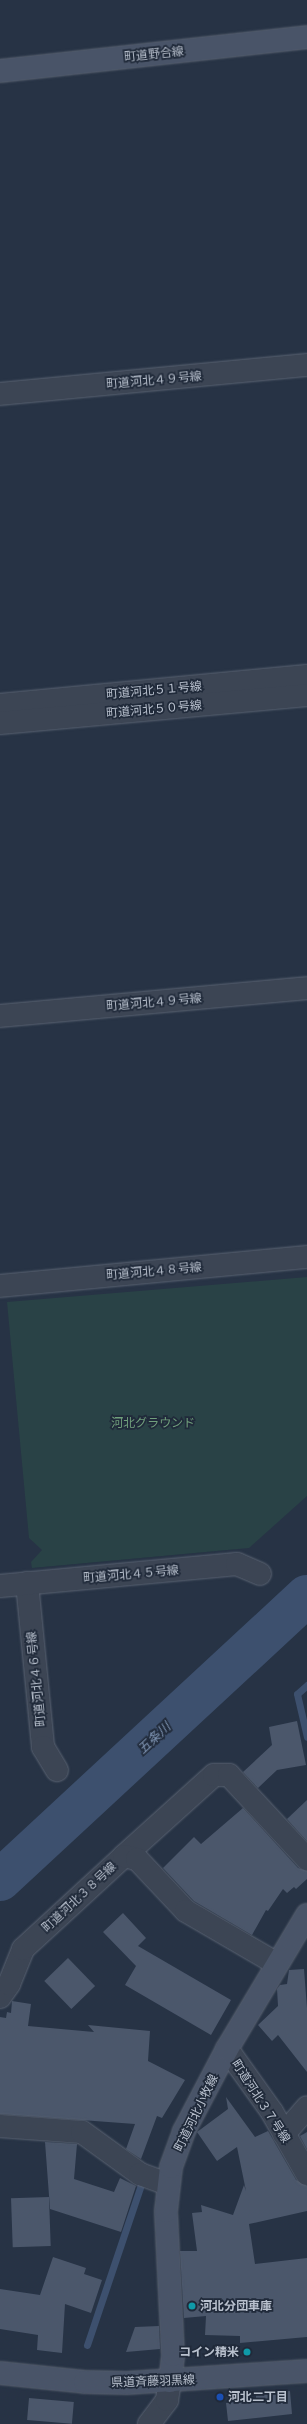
<!DOCTYPE html>
<meta charset="utf-8">
<style>
body{margin:0}
#map{position:relative;width:307px;height:2424px;overflow:hidden;background:#273345;font-family:"Titillium Web","Noto Sans JP",sans-serif}
div>[style]{position:absolute}
.green>*{inset:0;background:#294246}
.stream>*{height:7px;margin:-3.5px;padding:0 3.5px;transform-origin:3.5px;border-radius:3.5px;background:#3d506e}
.river>*{height:42px;margin:-21px;padding:0 21px;transform-origin:21px;border-radius:21px;background:#3d506e}
.building>*{inset:0;background:#4b576b;transform-origin:0 0}
.roads{filter:drop-shadow(0 0 1px #5a6372) drop-shadow(0 0 1px #5a6372)}
.street>*{height:22px;margin:-11px;padding:0 11px;transform-origin:11px;border-radius:11px;background:#3c4554}
.secondary>*{height:22px;margin:-11px;padding:0 11px;transform-origin:11px;border-radius:11px;background:#495468}
.dots>*{width:11px;height:11px;translate:-50% -50%;box-sizing:border-box;border:2px solid #202a3a;border-radius:50%}
span{translate:-50% -50%;white-space:nowrap;text-align:center;line-height:1.15;-webkit-text-stroke:3.5px #202a3a;paint-order:stroke}
.street-label{font-size:12px;color:#b9c1ce}
.park-label{font-size:12px;color:#709f7c}
.poi-label{font-size:12px;color:#b9c1ce;font-weight:700}
.left{translate:0 -50%;text-align:left}
.right{translate:-100% -50%;text-align:right}
.water-label{font-size:13px;color:#8096b5;font-style:italic}
</style>
<div id="map">
<div class="green">
<i style="clip-path:polygon(307px 1277px,307px 1496px,249px 1548px,32px 1568px,31px 1562px,42px 1550px,29px 1538px,7px 1302px)"></i>
</div>
<div class="stream">
<i style="left:307px;top:1685px;width:13px;rotate:138deg"></i>
<i style="left:297px;top:1694px;width:44px;rotate:76.9deg"></i>
<i style="left:87px;top:2345px;width:169px;rotate:-71.4deg"></i>
</div>
<div class="river">
<i style="left:0;top:1880px;width:418px;rotate:-42.8deg"></i>
</div>
<div class="building">
<i style="clip-path:polygon(297px 1721px,306px 1765px,277px 1770px,258px 1788px,243px 1772px,272px 1745px,269px 1727px)"></i>
<i style="clip-path:polygon(307px 1800px,307px 1841px,287px 1819px)"></i>
<i style="clip-path:polygon(243px 1808px,298px 1868px,307px 1871px,307px 1879px,296px 1889px,294px 1887px,287px 1893px,283px 1889px,268px 1911px,266px 1910px,252px 1935px,194px 1901px,163px 1868px,194px 1837px,201px 1844px)"></i>
<i style="clip-path:polygon(123px 1913px,146px 1938px,138px 1946px,231px 2000px,211px 2035px,125px 1985px,136px 1966px,103px 1932px)"></i>
<i style="left:68px;top:1958px;width:39px;height:33px;rotate:46deg"></i>
<i style="clip-path:polygon(304px 1969px,307px 2008px,307px 2072px,278px 2035px,272px 2041px,258px 2025px,278px 2006px,277px 1989px,280px 1985px,287px 1984px,289px 1970px)"></i>
<i style="clip-path:polygon(12px 2001px,31px 2004px,28px 2026px,94px 2032px,88px 2025px,150px 2031px,148px 2061px,185px 2080px,162px 2118px,157px 2116px,141px 2159px,126px 2149px,135px 2124px,0 2114px,0 2017px,6px 2018px,7px 2012px,11px 2013px)"></i>
<i style="clip-path:polygon(226px 2097px,255px 2137px,268px 2131px,296px 2180px,307px 2186px,307px 2211px,249px 2224px,255px 2264px,307px 2258px,307px 2337px,240px 2343px,240px 2336px,205px 2335px,206px 2316px,184px 2318px,180px 2251px,197px 2251px,192px 2213px,202px 2212px,201px 2205px,233px 2215px,244px 2185px,246px 2191px,237px 2147px,217px 2161px,197px 2132px,228px 2109px)"></i>
<i style="clip-path:polygon(307px 2132px,307px 2149px,300px 2136px)"></i>
<i style="clip-path:polygon(45px 2142px,77px 2144px,74px 2179px,114px 2192px,120px 2178px,136px 2186px,121px 2232px,50px 2209px)"></i>
<i style="left:49px;top:2197px;width:49px;height:38px;rotate:88deg"></i>
<i style="clip-path:polygon(53px 2257px,86px 2268px,84px 2274px,102px 2280px,91px 2313px,65px 2304px,62px 2353px,37px 2350px,38px 2335px,0 2329px,0 2289px,40px 2295px)"></i>
<i style="clip-path:polygon(159px 2326px,160px 2349px,126px 2352px,135px 2327px)"></i>
<i style="clip-path:polygon(290px 2391px,292px 2414px,228px 2421px,226px 2403px,256px 2400px,256px 2394px)"></i>
<i style="left:29px;top:2398px;width:45px;height:22px;rotate:5deg"></i>
</div>
<div class="roads">
<div class="street">
<i style="left:0;top:394px;width:308px;rotate:-5.4deg"></i>
<i style="left:0;top:705px;width:308px;rotate:-5.4deg"></i>
<i style="left:0;top:723px;width:308px;rotate:-5.2deg"></i>
<i style="left:0;top:1016px;width:308px;rotate:-5.2deg"></i>
<i style="left:0;top:1286px;width:308px;rotate:-5.4deg"></i>
<i style="left:27px;top:1583px;width:165px;rotate:84.4deg"></i>
<i style="left:43px;top:1747px;width:27px;rotate:59deg"></i>
<i style="left:0;top:1586px;width:238px;rotate:-5.3deg"></i>
<i style="left:237px;top:1564px;width:25px;rotate:23deg"></i>
<i style="left:124px;top:1856px;width:121px;rotate:-42deg"></i>
<i style="left:214px;top:1775px;width:15px"></i>
<i style="left:229px;top:1775px;width:115px;rotate:47.1deg"></i>
<i style="left:0;top:1997px;width:16px;rotate:-55deg"></i>
<i style="left:9px;top:1984px;width:38px;rotate:-68deg"></i>
<i style="left:23px;top:1949px;width:137px;rotate:-42.6deg"></i>
<i style="left:124px;top:1856px;width:13px;rotate:13deg"></i>
<i style="left:137px;top:1859px;width:71px;rotate:46.7deg"></i>
<i style="left:186px;top:1911px;width:105px;rotate:30.2deg"></i>
<i style="left:227px;top:2049px;width:77px;rotate:54.5deg"></i>
<i style="left:272px;top:2112px;width:71px;rotate:60.6deg"></i>
<i style="left:0;top:2126px;width:82px;rotate:4.2deg"></i>
<i style="left:82px;top:2132px;width:72px;rotate:35.9deg"></i>
<i style="left:140px;top:2174px;width:30px;rotate:20deg"></i>
<i style="left:284px;top:2134px;width:35px;rotate:-49deg"></i>
<i style="left:149px;top:2424px;width:30px;rotate:-53deg"></i>
<i style="left:167px;top:2400px;width:19px;rotate:-81deg"></i>
</div>
<div class="secondary">
<i style="left:0;top:71px;width:309px;rotate:-6.3deg"></i>
<i style="left:0;top:2373px;width:85px;rotate:6deg"></i>
<i style="left:85px;top:2382px;width:42px;rotate:1.4deg"></i>
<i style="left:127px;top:2383px;width:180px;rotate:-3.8deg"></i>
<i style="left:170px;top:2381px;width:26px;rotate:-83deg"></i>
<i style="left:173px;top:2355px;width:144px;rotate:-92.8deg"></i>
<i style="left:166px;top:2211px;width:44px;rotate:-83.5deg"></i>
<i style="left:171px;top:2167px;width:38px;rotate:-70deg"></i>
<i style="left:184px;top:2131px;width:93px;rotate:-62.3deg"></i>
<i style="left:227px;top:2049px;width:156px;rotate:-59.2deg"></i>
</div>
</div>
<div class="dots">
<i style="left:192px;top:2306px;background:#0f9aa8"></i>
<i style="left:247px;top:2352px;background:#0f9aa8"></i>
<i style="left:220px;top:2397px;background:#1a4fb4"></i>
</div>
<div class="street-label">
<span style="left:154px;top:54px;rotate:-6deg">町道野合線</span>
<span style="left:154px;top:380px;rotate:-5deg">町道河北４９号線</span>
<span style="left:154px;top:690px;rotate:-5deg">町道河北５１号線</span>
<span style="left:154px;top:709px;rotate:-5deg">町道河北５０号線</span>
<span style="left:154px;top:1002px;rotate:-5deg">町道河北４９号線</span>
<span style="left:154px;top:1271px;rotate:-5deg">町道河北４８号線</span>
<span style="left:131px;top:1574px;rotate:-5deg">町道河北４５号線</span>
<span style="left:36px;top:1679px;rotate:-96deg">町道河北４６号線</span>
<span style="left:79px;top:1897px;rotate:-43deg">町道河北３８号線</span>
<span style="left:261px;top:2101px;rotate:57deg">町道河北３７号線</span>
<span style="left:196px;top:2113px;rotate:-64deg">町道河北小牧線</span>
<span style="left:153px;top:2381px;rotate:-2deg">県道斉藤羽黒線</span>
</div>
<div class="park-label">
<span style="left:153px;top:1423px">河北グラウンド</span>
</div>
<div class="poi-label">
<span class="left" style="left:200px;top:2306px">河北分団車庫</span>
<span class="right" style="left:239px;top:2352px">コイン精米</span>
<span class="left" style="left:228px;top:2397px">河北二丁目</span>
</div>
<div class="water-label">
<span style="left:154px;top:1738px;rotate:-43deg">五条川</span>
</div>
</div>
